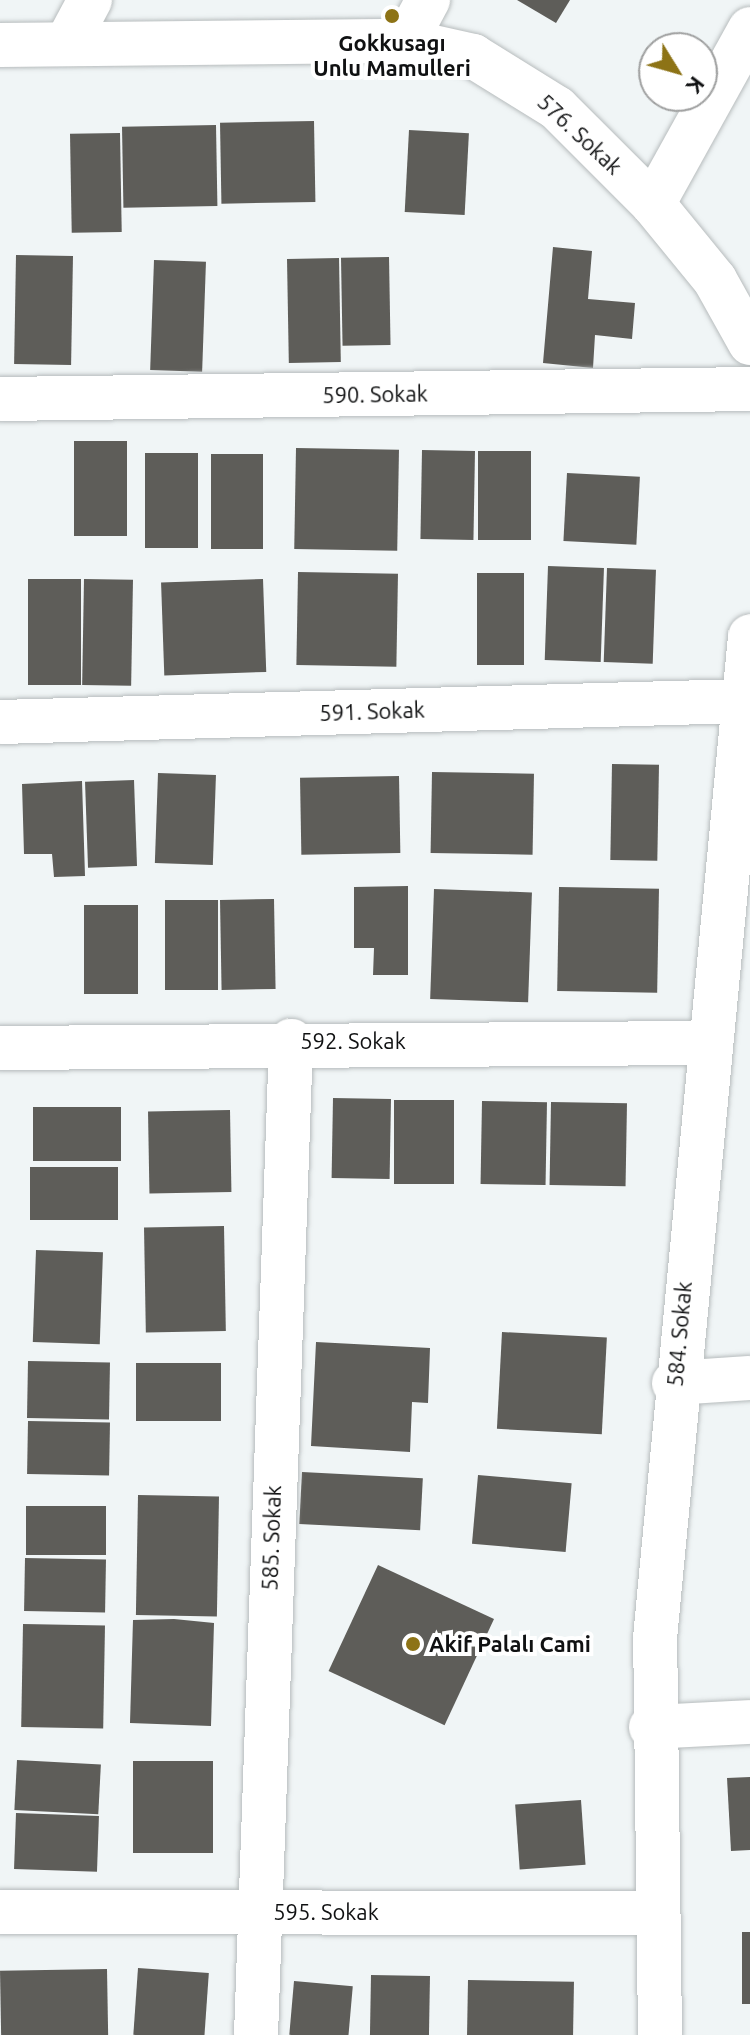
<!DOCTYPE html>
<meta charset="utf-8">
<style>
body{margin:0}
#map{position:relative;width:750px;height:2035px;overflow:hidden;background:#f0f5f6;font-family:Ubuntu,sans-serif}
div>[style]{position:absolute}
.building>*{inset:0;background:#5e5d59;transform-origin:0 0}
.roads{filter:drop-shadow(0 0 2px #b7bcbd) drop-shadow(0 0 2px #b7bcbd)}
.minor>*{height:44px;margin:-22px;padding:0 22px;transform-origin:22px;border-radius:22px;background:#fff}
.tertiary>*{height:44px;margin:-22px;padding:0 22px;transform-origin:22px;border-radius:22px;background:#fff}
.dots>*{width:22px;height:22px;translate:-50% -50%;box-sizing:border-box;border:4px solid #fff;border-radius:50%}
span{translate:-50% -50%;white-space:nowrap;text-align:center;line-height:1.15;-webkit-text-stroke:8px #fff;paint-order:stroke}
.poi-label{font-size:22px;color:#101112;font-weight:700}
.left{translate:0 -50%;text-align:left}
.street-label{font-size:22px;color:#101112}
.north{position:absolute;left:638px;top:32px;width:80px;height:80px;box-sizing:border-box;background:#fff;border:2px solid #9fa0a0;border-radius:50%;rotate:127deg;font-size:22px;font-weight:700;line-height:32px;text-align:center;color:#101112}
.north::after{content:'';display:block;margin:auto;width:28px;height:36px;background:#8d7316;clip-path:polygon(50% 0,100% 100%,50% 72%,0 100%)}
</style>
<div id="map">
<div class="building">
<i style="clip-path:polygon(517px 0,570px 0,556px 23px)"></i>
<i style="left:314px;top:121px;width:81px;height:94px;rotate:89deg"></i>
<i style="left:216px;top:125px;width:81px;height:94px;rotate:89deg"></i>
<i style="left:409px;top:130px;width:60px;height:82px;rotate:3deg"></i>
<i style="left:120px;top:133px;width:99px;height:50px;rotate:89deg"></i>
<i style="clip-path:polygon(553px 247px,592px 251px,588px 299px,635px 303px,632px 339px,595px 335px,593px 368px,543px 363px)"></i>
<i style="left:16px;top:255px;width:57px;height:109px;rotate:1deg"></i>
<i style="left:389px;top:257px;width:88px;height:48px;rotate:89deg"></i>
<i style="left:339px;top:258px;width:104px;height:52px;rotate:89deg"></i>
<i style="left:154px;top:260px;width:52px;height:110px;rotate:2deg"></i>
<i style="left:74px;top:441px;width:53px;height:95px"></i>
<i style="left:296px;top:448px;width:103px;height:101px;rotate:1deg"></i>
<i style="left:422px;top:450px;width:53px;height:89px;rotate:1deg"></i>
<i style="left:478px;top:451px;width:53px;height:89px"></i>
<i style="left:145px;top:453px;width:53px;height:95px"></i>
<i style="left:211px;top:454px;width:52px;height:95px"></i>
<i style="left:567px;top:473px;width:73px;height:68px;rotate:3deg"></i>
<i style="left:548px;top:566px;width:56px;height:94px;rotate:2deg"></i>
<i style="left:607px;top:568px;width:49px;height:94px;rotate:2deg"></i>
<i style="left:298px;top:572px;width:100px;height:93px;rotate:1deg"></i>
<i style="left:477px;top:573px;width:47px;height:92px"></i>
<i style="left:81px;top:579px;width:106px;height:53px;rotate:90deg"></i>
<i style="left:84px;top:579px;width:49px;height:106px;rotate:1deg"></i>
<i style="left:263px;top:579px;width:93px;height:102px;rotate:88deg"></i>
<i style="left:612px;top:764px;width:47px;height:96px;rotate:1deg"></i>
<i style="left:432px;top:772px;width:102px;height:81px;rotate:1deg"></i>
<i style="left:158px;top:773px;width:58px;height:90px;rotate:2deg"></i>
<i style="left:399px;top:776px;width:77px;height:99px;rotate:89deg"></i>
<i style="left:134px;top:780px;width:86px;height:49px;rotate:88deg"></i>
<i style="clip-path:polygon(82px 781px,85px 876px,54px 877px,52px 854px,24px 854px,22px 784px)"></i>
<i style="clip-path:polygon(408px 886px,408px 975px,373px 975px,374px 948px,354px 948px,354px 887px)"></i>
<i style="left:559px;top:887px;width:100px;height:104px;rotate:1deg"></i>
<i style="left:434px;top:889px;width:98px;height:110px;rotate:2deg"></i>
<i style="left:274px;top:899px;width:90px;height:54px;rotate:89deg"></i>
<i style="left:165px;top:900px;width:53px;height:90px"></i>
<i style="left:84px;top:905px;width:54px;height:89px"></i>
<i style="left:333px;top:1098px;width:58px;height:80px;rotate:1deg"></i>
<i style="left:394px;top:1100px;width:60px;height:84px"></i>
<i style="left:482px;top:1101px;width:65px;height:83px;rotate:1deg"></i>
<i style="left:551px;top:1102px;width:76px;height:83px;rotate:1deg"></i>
<i style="left:121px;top:1107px;width:54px;height:88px;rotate:90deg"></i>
<i style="left:230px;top:1110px;width:82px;height:82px;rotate:89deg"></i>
<i style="left:30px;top:1167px;width:88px;height:53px"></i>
<i style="left:224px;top:1226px;width:105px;height:80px;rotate:89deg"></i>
<i style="left:36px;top:1250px;width:67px;height:92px;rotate:2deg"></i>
<i style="left:502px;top:1332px;width:105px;height:97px;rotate:3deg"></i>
<i style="clip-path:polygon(316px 1342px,430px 1348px,428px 1403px,412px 1402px,410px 1452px,311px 1446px)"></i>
<i style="left:28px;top:1361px;width:82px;height:57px;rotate:1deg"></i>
<i style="left:136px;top:1363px;width:85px;height:58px"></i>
<i style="left:28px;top:1421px;width:82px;height:53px;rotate:1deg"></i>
<i style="left:302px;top:1472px;width:121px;height:52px;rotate:3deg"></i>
<i style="left:478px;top:1475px;width:94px;height:69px;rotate:5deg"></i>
<i style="left:138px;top:1495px;width:81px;height:120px;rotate:1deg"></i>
<i style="left:26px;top:1506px;width:80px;height:49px"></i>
<i style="left:25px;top:1558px;width:81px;height:53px;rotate:1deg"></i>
<i style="left:378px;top:1565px;width:128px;height:117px;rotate:25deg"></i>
<i style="clip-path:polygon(174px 1619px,214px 1623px,211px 1726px,130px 1723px,133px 1620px)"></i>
<i style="left:23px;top:1624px;width:82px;height:103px;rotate:1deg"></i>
<i style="left:17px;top:1760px;width:84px;height:50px;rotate:3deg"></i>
<i style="left:133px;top:1761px;width:80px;height:92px"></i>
<i style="clip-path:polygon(750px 1777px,750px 1850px,731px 1851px,727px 1778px)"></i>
<i style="left:581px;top:1800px;width:65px;height:66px;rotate:86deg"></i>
<i style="left:16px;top:1813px;width:83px;height:56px;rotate:2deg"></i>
<i style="left:742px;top:1932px;width:8px;height:72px"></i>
<i style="left:138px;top:1968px;width:71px;height:67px;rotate:4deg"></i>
<i style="left:107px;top:1969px;width:66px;height:107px;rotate:89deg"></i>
<i style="left:371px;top:1975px;width:59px;height:60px;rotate:1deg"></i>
<i style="left:468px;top:1980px;width:106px;height:55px;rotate:1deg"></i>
<i style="left:294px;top:1981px;width:59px;height:54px;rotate:5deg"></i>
</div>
<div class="roads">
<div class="minor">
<i style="left:406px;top:41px;width:47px;rotate:-61.8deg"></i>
<i style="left:67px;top:43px;width:49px;rotate:-61.9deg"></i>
<i style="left:653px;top:204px;width:200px;rotate:-61deg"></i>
<i style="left:0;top:399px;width:750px;rotate:-0.76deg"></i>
<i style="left:0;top:722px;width:744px;rotate:-1.62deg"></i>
<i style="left:0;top:1048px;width:706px;rotate:-0.41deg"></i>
<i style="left:674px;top:1383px;width:76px;rotate:-3.8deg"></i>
<i style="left:651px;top:1727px;width:99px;rotate:-2.9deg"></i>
<i style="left:0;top:1912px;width:653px;rotate:0.09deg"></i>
<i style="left:256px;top:2035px;width:995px;rotate:-87.98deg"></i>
</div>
<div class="tertiary">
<i style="left:0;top:45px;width:406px;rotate:-0.6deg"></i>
<i style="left:406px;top:41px;width:69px;rotate:12.6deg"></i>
<i style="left:473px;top:56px;width:99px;rotate:31.8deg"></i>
<i style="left:557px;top:108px;width:136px;rotate:45deg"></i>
<i style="left:653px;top:204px;width:98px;rotate:50.8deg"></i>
<i style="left:715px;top:280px;width:72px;rotate:60.9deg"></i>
<i style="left:660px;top:2035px;width:397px;rotate:-90.7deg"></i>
<i style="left:655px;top:1638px;width:1006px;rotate:-84.58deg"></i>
</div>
</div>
<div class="dots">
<i style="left:392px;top:16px;background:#8d7316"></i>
<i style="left:413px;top:1644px;background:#8d7316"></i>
</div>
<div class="poi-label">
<span style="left:392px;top:55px">Gokkusagı<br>Unlu Mamulleri</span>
<span class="left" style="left:429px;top:1644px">Akif Palalı Cami</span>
</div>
<div class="street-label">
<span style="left:580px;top:134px;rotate:43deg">576. Sokak</span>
<span style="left:375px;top:394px;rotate:-1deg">590. Sokak</span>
<span style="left:372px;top:711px;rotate:-2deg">591. Sokak</span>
<span style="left:353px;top:1041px">592. Sokak</span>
<span style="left:679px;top:1334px;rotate:-85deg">584. Sokak</span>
<span style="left:271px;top:1538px;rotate:-88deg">585. Sokak</span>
<span style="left:326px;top:1912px">595. Sokak</span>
</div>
<div class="north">K</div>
</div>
